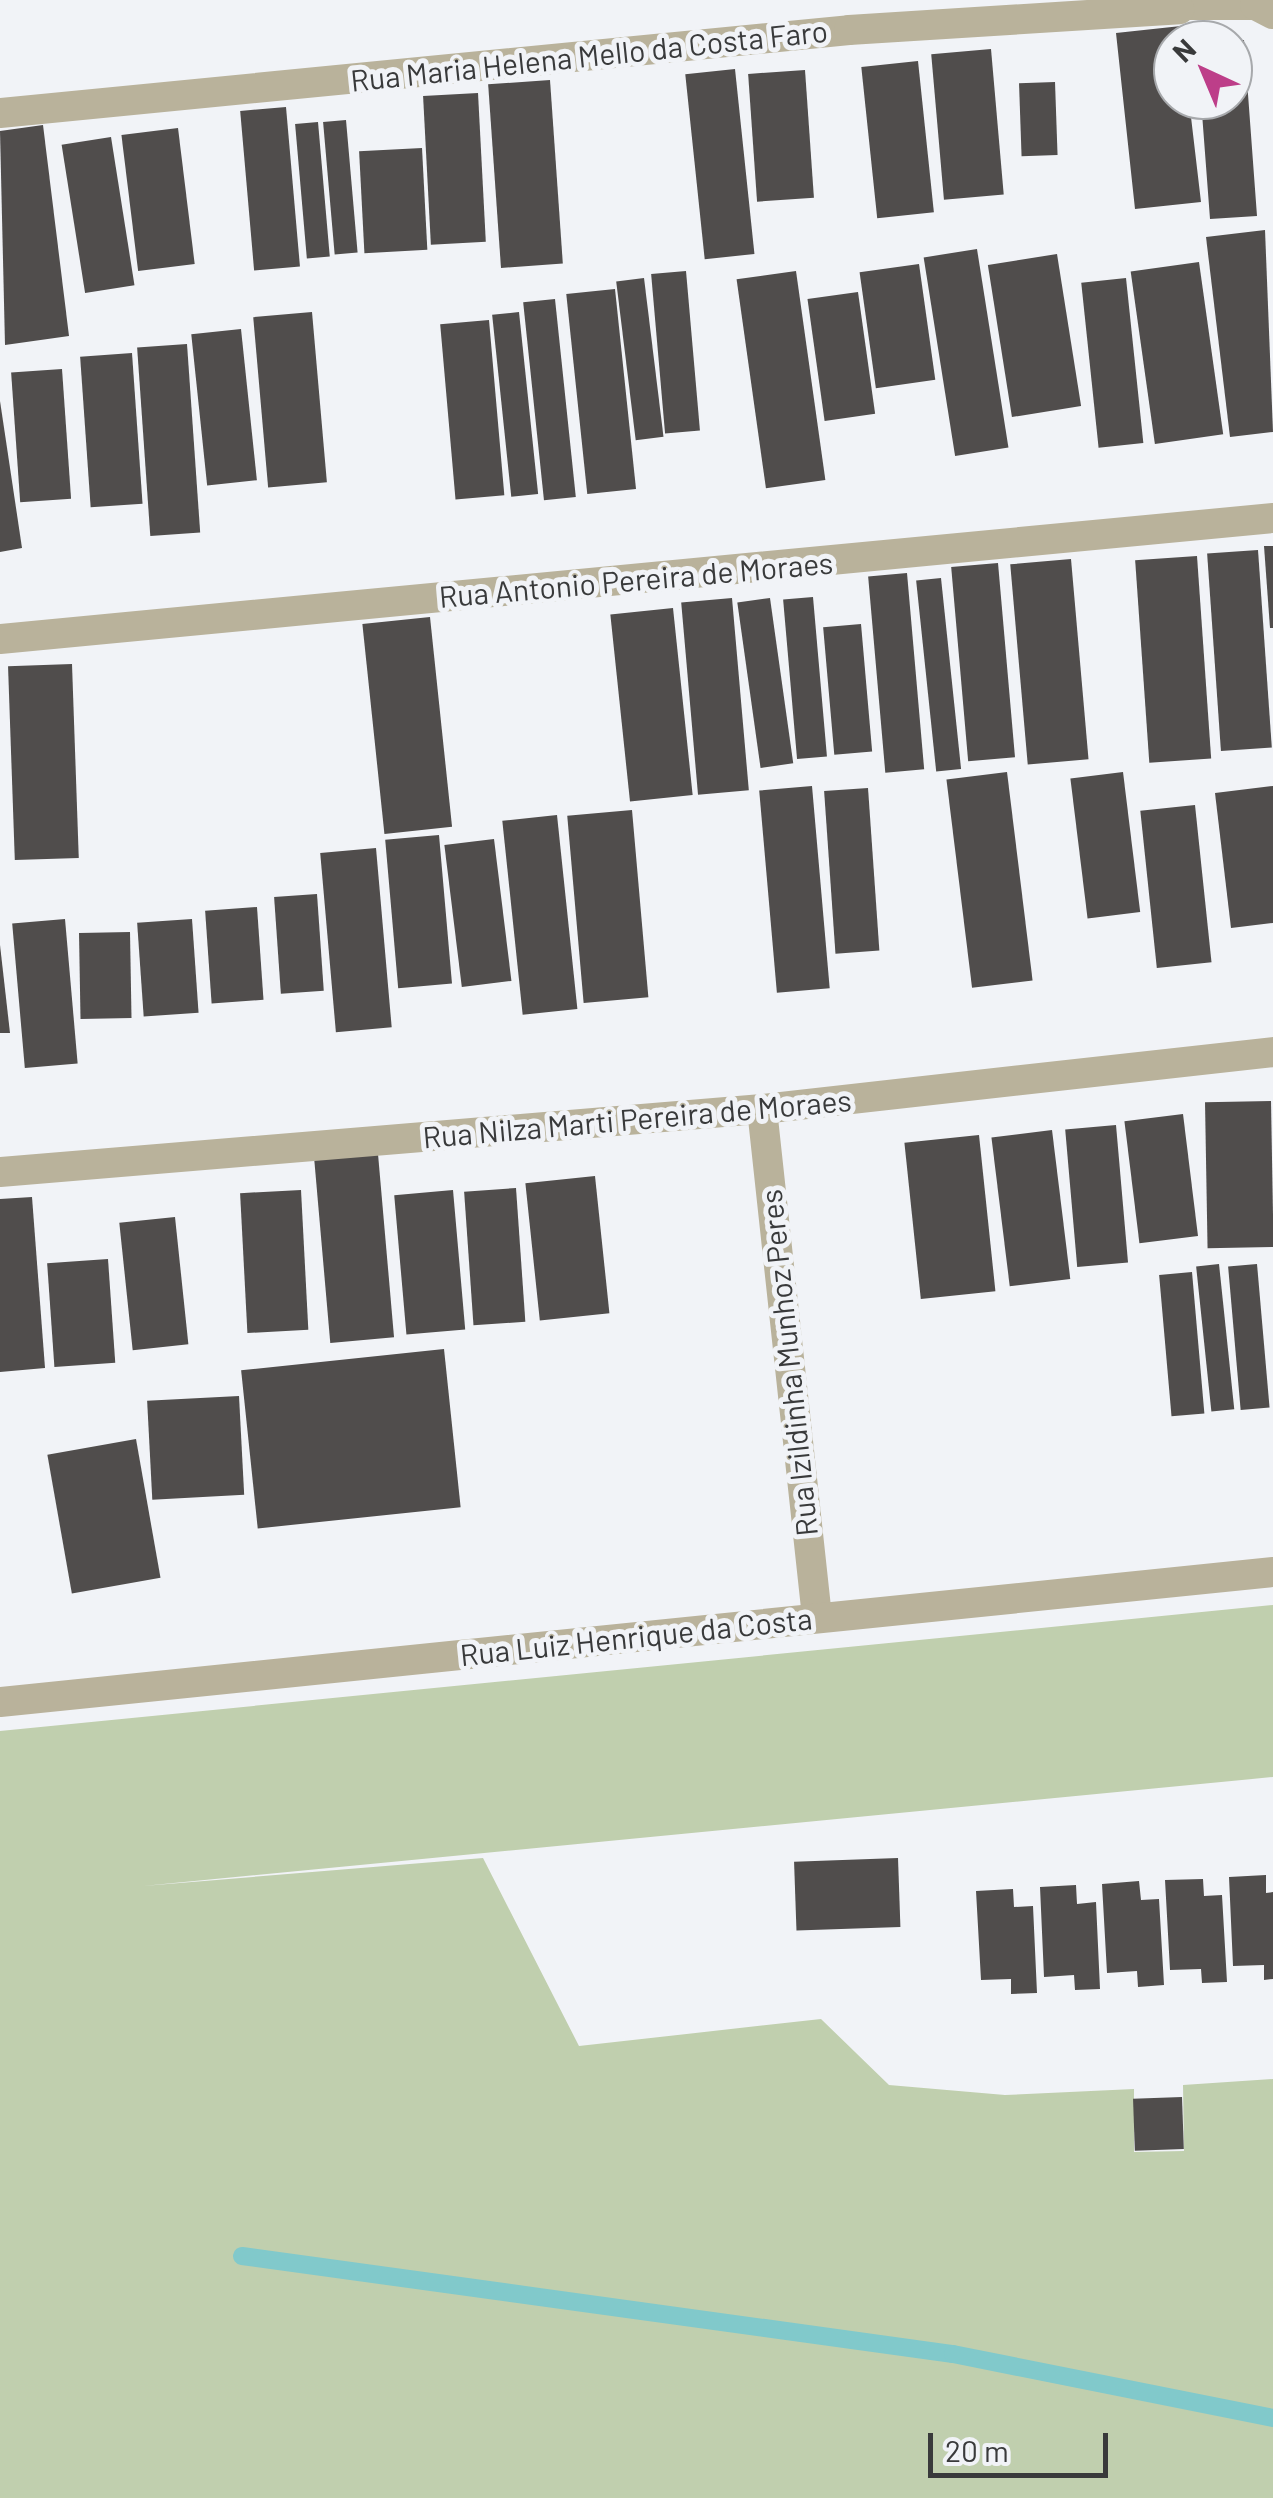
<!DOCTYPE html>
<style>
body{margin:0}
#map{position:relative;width:1273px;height:2498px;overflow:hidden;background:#f1f3f7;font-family:Barlow,sans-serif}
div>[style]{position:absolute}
.green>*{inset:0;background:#c0cfae}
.stream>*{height:18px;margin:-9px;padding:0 9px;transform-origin:9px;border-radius:9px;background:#81c9cb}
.building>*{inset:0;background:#504d4c;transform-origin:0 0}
.street>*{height:30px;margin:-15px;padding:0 15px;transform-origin:15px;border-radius:15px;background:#b9b29b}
span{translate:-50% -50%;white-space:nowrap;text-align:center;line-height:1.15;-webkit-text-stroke:10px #f1f3f7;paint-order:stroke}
.street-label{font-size:30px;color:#393a3b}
.north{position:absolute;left:1153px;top:20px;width:100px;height:100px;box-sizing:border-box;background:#f1f3f7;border:2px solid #a7a9ac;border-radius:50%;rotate:316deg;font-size:28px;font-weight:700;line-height:40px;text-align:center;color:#393a3b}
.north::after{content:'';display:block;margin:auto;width:35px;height:45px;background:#bd3e89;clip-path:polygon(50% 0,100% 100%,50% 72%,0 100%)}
.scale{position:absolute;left:928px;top:2433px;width:180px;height:45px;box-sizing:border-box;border:5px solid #393a3b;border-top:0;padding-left:12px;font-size:30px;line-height:35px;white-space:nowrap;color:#393a3b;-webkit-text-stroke:8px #f1f3f7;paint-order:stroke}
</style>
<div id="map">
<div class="green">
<i style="clip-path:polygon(1273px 1605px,1273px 1777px,143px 1886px,483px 1858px,579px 2046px,821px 2019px,889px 2085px,1005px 2095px,1134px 2089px,1134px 2152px,1184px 2151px,1183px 2085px,1273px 2079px,1273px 2498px,0 2498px,0 1731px)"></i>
</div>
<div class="stream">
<i style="left:242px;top:2256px;width:718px;rotate:7.85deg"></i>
<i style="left:953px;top:2354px;width:326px;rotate:11.3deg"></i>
</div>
<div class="building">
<i style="clip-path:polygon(1181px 26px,1183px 40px,1173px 40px,1173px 100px,1189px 100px,1201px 202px,1135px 209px,1116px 33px)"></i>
<i style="clip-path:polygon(1244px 40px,1257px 216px,1210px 219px,1201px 100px,1233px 100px,1233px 41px)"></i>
<i style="left:991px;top:49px;width:146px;height:60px;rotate:85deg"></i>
<i style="left:918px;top:61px;width:152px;height:57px;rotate:84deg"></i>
<i style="left:735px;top:69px;width:186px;height:50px;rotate:84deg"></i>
<i style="left:805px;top:70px;width:128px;height:57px;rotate:86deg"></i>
<i style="left:550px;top:80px;width:184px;height:62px;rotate:86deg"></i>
<i style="left:1055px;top:82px;width:73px;height:36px;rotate:88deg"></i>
<i style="left:478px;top:93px;width:149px;height:55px;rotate:87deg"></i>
<i style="left:286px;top:107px;width:160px;height:46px;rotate:85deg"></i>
<i style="left:346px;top:120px;width:133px;height:23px;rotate:85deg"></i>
<i style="left:318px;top:122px;width:135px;height:23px;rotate:85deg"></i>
<i style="clip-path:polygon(43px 125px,69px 336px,5px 345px,0 131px)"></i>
<i style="left:178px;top:128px;width:137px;height:57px;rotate:83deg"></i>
<i style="left:111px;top:137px;width:150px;height:50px;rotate:81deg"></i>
<i style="left:422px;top:148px;width:102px;height:63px;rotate:87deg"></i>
<i style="clip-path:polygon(1265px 230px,1273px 432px,1230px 437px,1206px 237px)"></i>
<i style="left:977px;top:249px;width:201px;height:54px;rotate:81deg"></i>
<i style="left:1057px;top:254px;width:154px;height:70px;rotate:81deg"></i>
<i style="left:1199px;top:262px;width:174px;height:69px;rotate:82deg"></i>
<i style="left:919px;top:264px;width:117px;height:60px;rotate:82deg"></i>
<i style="left:686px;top:271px;width:160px;height:35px;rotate:85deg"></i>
<i style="left:796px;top:271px;width:211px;height:60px;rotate:82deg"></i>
<i style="left:644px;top:278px;width:160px;height:28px;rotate:83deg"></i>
<i style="left:1126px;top:278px;width:166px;height:45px;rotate:84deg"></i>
<i style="left:615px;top:289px;width:201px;height:49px;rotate:84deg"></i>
<i style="left:858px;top:292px;width:123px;height:51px;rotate:82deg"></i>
<i style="left:555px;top:299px;width:199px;height:32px;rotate:84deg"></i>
<i style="left:312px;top:312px;width:171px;height:59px;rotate:85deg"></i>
<i style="left:519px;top:312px;width:183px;height:27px;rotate:84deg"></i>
<i style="left:489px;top:320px;width:176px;height:49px;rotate:85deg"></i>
<i style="left:241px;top:329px;width:152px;height:50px;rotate:84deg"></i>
<i style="left:187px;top:344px;width:189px;height:50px;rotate:86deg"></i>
<i style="left:132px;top:353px;width:151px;height:52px;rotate:86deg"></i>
<i style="left:62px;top:369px;width:130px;height:51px;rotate:86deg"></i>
<i style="clip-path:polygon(0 401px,22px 548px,0 552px)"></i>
<i style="clip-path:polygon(1264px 546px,1273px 546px,1273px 628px,1270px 628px)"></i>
<i style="left:1258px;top:550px;width:198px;height:51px;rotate:86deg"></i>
<i style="left:1197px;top:556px;width:203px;height:62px;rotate:86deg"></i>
<i style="left:1071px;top:559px;width:201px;height:61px;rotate:85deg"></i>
<i style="left:998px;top:563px;width:195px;height:47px;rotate:85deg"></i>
<i style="left:907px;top:573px;width:197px;height:39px;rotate:85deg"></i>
<i style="left:941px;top:578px;width:192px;height:25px;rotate:84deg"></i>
<i style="left:813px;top:597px;width:160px;height:30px;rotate:85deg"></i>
<i style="left:732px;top:598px;width:193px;height:51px;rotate:85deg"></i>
<i style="left:770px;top:598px;width:167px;height:33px;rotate:82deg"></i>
<i style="left:673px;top:608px;width:188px;height:63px;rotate:84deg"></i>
<i style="left:430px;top:617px;width:211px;height:68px;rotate:84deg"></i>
<i style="left:861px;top:624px;width:128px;height:38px;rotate:85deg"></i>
<i style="left:72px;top:664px;width:194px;height:64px;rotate:88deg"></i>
<i style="left:1007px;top:772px;width:210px;height:61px;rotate:83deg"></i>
<i style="left:1123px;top:772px;width:141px;height:53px;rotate:83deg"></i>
<i style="left:812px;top:786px;width:203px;height:53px;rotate:85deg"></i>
<i style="clip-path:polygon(1273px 786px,1273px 923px,1231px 928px,1215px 793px)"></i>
<i style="left:868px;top:788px;width:163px;height:44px;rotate:86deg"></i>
<i style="left:1195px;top:805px;width:158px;height:55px;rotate:84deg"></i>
<i style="left:632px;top:810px;width:188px;height:65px;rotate:85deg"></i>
<i style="left:557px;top:815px;width:195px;height:55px;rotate:84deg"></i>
<i style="left:439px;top:835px;width:149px;height:54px;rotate:85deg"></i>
<i style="left:494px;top:839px;width:143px;height:50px;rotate:83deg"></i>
<i style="left:376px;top:848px;width:180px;height:56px;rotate:85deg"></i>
<i style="left:317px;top:894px;width:97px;height:43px;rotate:86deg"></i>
<i style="left:257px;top:907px;width:93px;height:52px;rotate:86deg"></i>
<i style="left:65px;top:919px;width:145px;height:53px;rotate:85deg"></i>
<i style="left:192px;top:919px;width:94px;height:55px;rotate:86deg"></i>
<i style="left:130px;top:932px;width:86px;height:51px;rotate:89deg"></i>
<i style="clip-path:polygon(0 945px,10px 1033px,0 1033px)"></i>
<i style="left:1271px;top:1101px;width:146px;height:66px;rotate:89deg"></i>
<i style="left:1183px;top:1114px;width:123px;height:59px;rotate:83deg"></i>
<i style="left:1116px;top:1125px;width:138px;height:51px;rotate:85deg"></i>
<i style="left:1052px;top:1130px;width:150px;height:61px;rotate:83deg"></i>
<i style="left:979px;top:1135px;width:157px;height:75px;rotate:84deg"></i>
<i style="left:378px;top:1154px;width:184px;height:64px;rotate:85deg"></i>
<i style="left:595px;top:1176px;width:138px;height:70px;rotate:84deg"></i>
<i style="left:516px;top:1188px;width:134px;height:52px;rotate:86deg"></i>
<i style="left:301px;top:1190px;width:140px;height:61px;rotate:87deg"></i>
<i style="left:453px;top:1190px;width:140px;height:59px;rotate:85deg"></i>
<i style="clip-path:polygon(32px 1197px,45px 1368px,0 1372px,0 1199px)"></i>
<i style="left:175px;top:1217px;width:128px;height:56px;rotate:84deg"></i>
<i style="left:108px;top:1259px;width:104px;height:61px;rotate:86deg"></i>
<i style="left:1219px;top:1264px;width:146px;height:23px;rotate:84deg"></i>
<i style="left:1257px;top:1264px;width:144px;height:29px;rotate:85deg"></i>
<i style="left:1192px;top:1272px;width:142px;height:33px;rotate:85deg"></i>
<i style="left:444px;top:1349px;width:159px;height:204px;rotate:84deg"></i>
<i style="left:239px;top:1396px;width:99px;height:92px;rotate:87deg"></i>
<i style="left:136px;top:1439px;width:141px;height:90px;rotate:80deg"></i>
<i style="left:898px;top:1858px;width:69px;height:104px;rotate:88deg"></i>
<i style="clip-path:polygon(1266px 1875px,1266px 1893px,1273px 1892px,1273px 1979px,1264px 1980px,1264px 1965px,1233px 1966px,1229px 1877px)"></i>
<i style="clip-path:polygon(1203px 1879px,1204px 1896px,1222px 1895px,1227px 1982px,1202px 1983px,1201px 1969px,1170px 1970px,1165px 1880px)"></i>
<i style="clip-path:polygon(1139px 1881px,1141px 1900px,1159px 1899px,1164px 1985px,1138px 1987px,1137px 1971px,1107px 1973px,1102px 1884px)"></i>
<i style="clip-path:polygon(1076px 1885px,1077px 1904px,1096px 1902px,1100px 1989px,1075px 1990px,1074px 1975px,1044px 1977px,1040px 1887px)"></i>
<i style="clip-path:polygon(1013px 1889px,1014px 1907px,1033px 1906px,1037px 1993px,1011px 1994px,1011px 1979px,981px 1980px,976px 1891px)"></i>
<i style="left:1182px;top:2097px;width:52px;height:49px;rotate:88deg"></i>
</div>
<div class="street">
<i style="left:1163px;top:5px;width:92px"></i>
<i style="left:1255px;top:5px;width:20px;rotate:27deg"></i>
<i style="left:0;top:113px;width:853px;rotate:-5.58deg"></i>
<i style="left:849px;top:30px;width:331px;rotate:-3.6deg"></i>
<i style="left:0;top:639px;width:1279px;rotate:-5.43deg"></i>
<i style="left:762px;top:1109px;width:511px;rotate:83.82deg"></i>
<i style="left:0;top:1172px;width:765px;rotate:-4.73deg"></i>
<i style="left:762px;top:1109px;width:514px;rotate:-6.36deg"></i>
<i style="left:0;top:1702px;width:1280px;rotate:-5.83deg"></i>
</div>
<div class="street-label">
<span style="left:589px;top:55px;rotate:-6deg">Rua Maria Helena Mello da Costa Faro</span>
<span style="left:636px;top:579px;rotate:-5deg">Rua Antonio Pereira de Moraes</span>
<span style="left:637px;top:1118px;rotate:-5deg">Rua Nilza Marti Pereira de Moraes</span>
<span style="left:788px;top:1363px;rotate:-96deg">Rua Izildinha Munhoz Peres</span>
<span style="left:636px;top:1636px;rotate:-6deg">Rua Luiz Henrique da Costa</span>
</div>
<div class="north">N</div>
<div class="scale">20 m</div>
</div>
